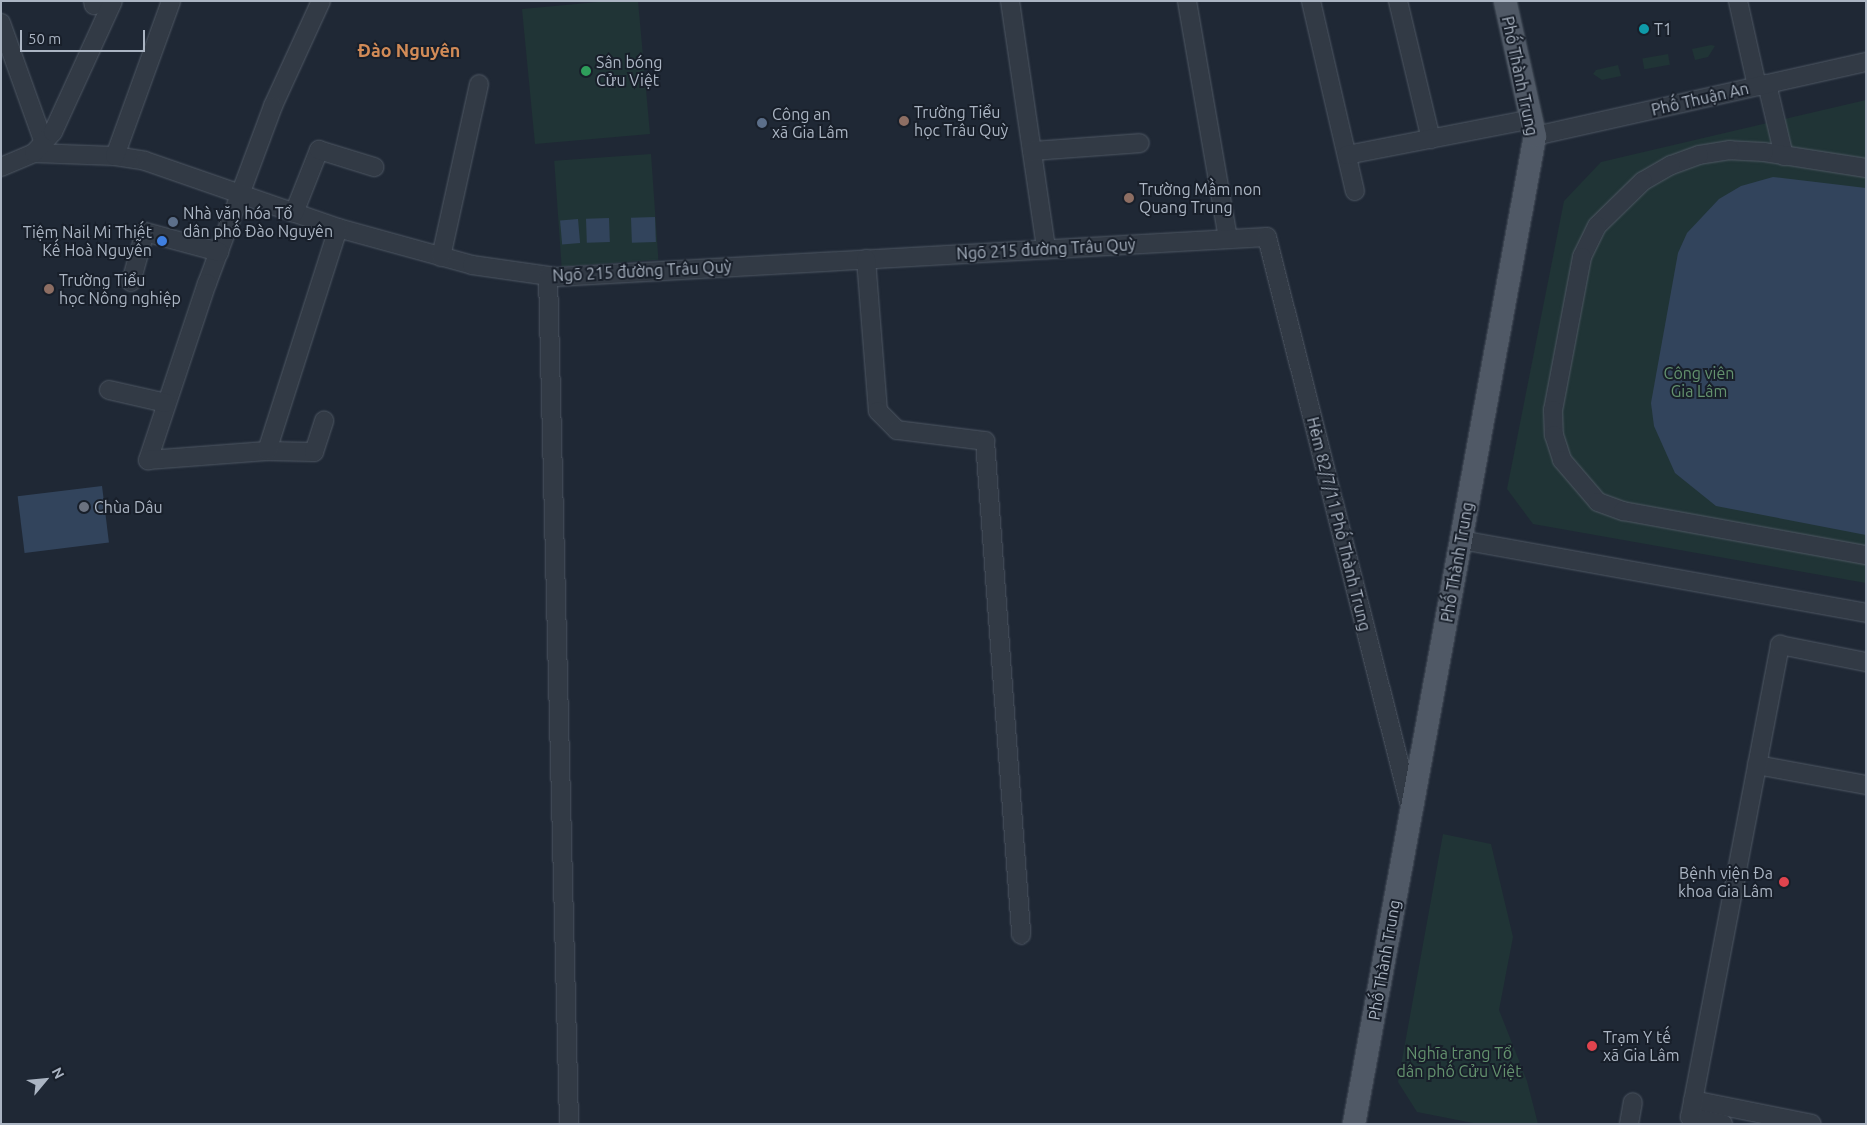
<!DOCTYPE html>
<meta charset="utf-8">
<style>
body{margin:0}
#map{position:relative;width:1867px;height:1125px;overflow:hidden;background:#1f2835;font-family:Ubuntu,sans-serif}
div>[style]{position:absolute}
.green>*{inset:0;background:#203436;transform-origin:0 0}
.water>*{inset:0;background:#32445c;transform-origin:0 0}
.roads{filter:drop-shadow(0 0 1px #4f5864) drop-shadow(0 0 1px #4f5864)}
.minor>*{height:18px;margin:-9px;padding:0 9px;transform-origin:9px;border-radius:9px;background:#323a45}
.major>*{height:22px;margin:-11px;padding:0 11px;transform-origin:11px;border-radius:11px;background:#505966}
.dots>*{width:14px;height:14px;translate:-50% -50%;box-sizing:border-box;border:2px solid #181f2a;border-radius:50%}
span{translate:-50% -50%;white-space:nowrap;text-align:center;line-height:1.15;-webkit-text-stroke:4px #181f2a;paint-order:stroke}
.poi-label{font-size:16px;color:#abb5c3}
.left{translate:0 -50%;text-align:left}
.right{translate:-100% -50%;text-align:right}
.street-label{font-size:16px;color:#abb5c3}
.park-label{font-size:16px;color:#64926e}
.neighbourhood-label{font-size:18px;color:#d28b57;font-weight:700}
.frame{position:absolute;inset:0;border:2px solid #abb5c3;pointer-events:none}
.north{position:absolute;left:20px;top:1055px;width:50px;height:50px;-webkit-text-stroke:4px #181f2a;paint-order:stroke;rotate:62deg;font-size:14px;font-weight:700;line-height:20px;text-align:center;color:#abb5c3}
.north::after{content:'';display:block;margin:auto;width:18px;height:22px;background:#abb5c3;clip-path:polygon(50% 0,100% 100%,50% 72%,0 100%)}
.scale{position:absolute;left:20px;top:30px;width:125px;height:22px;box-sizing:border-box;border:2px solid #abb5c3;border-top:0;padding-left:6px;font-size:15px;line-height:18px;white-space:nowrap;color:#abb5c3;-webkit-text-stroke:4px #181f2a;paint-order:stroke}
</style>
<div id="map">
<div class="green">
<i style="clip-path:polygon(609px 1px,638px 1px,650px 134px,535px 144px,522px 9px)"></i>
<i style="clip-path:polygon(1711px 45px,1715px 46px,1708px 57px,1695px 60px,1692px 49px)"></i>
<i style="left:1668px;top:54px;width:11px;height:26px;rotate:80deg"></i>
<i style="clip-path:polygon(1618px 65px,1621px 76px,1602px 80px,1593px 74px,1596px 70px)"></i>
<i style="clip-path:polygon(1866px 100px,1866px 583px,1533px 524px,1507px 489px,1564px 201px,1601px 162px)"></i>
<i style="left:651px;top:154px;width:106px;height:97px;rotate:86deg"></i>
<i style="clip-path:polygon(1443px 834px,1491px 844px,1513px 937px,1499px 1010px,1527px 1081px,1538px 1124px,1478px 1124px,1417px 1112px,1398px 1082px)"></i>
</div>
<div class="water">
<i style="clip-path:polygon(1773px 177px,1866px 188px,1866px 535px,1716px 506px,1675px 473px,1654px 426px,1651px 403px,1678px 253px,1687px 233px,1719px 199px,1741px 186px)"></i>
<i style="left:655px;top:217px;width:25px;height:24px;rotate:88deg"></i>
<i style="left:609px;top:218px;width:24px;height:23px;rotate:88deg"></i>
<i style="left:578px;top:219px;width:24px;height:18px;rotate:85deg"></i>
<i style="left:102px;top:486px;width:57px;height:85px;rotate:83deg"></i>
</div>
<div class="roads">
<div class="minor">
<i style="left:93px;top:1px;width:4px;rotate:76deg"></i>
<i style="left:94px;top:5px;width:9px;rotate:-27deg"></i>
<i style="left:321px;top:1px;width:115px;rotate:114.6deg"></i>
<i style="left:273px;top:106px;width:189px;rotate:110.4deg"></i>
<i style="left:207px;top:283px;width:187px;rotate:108.4deg"></i>
<i style="left:148px;top:460px;width:119px;rotate:-4.3deg"></i>
<i style="left:267px;top:451px;width:47px;rotate:1.2deg"></i>
<i style="left:314px;top:452px;width:33px;rotate:-72deg"></i>
<i style="left:1010px;top:1px;width:251px;rotate:81.7deg"></i>
<i style="left:1187px;top:1px;width:241px;rotate:80.2deg"></i>
<i style="left:1311px;top:1px;width:195px;rotate:77deg"></i>
<i style="left:1398px;top:1px;width:142px;rotate:76.6deg"></i>
<i style="left:1738px;top:1px;width:87px;rotate:77.4deg"></i>
<i style="left:1px;top:23px;width:127px;rotate:70.3deg"></i>
<i style="left:1767px;top:84px;width:74px;rotate:76.7deg"></i>
<i style="left:1535px;top:136px;width:339px;rotate:-12.6deg"></i>
<i style="left:1032px;top:151px;width:108px;rotate:-4.2deg"></i>
<i style="left:34px;top:153px;width:81px;rotate:2.1deg"></i>
<i style="left:115px;top:156px;width:30px;rotate:9deg"></i>
<i style="left:145px;top:161px;width:204px;rotate:19.1deg"></i>
<i style="left:338px;top:228px;width:139px;rotate:15.4deg"></i>
<i style="left:472px;top:265px;width:85px;rotate:8.1deg"></i>
<i style="left:556px;top:277px;width:712px;rotate:-3.22deg"></i>
<i style="left:1267px;top:237px;width:587px;rotate:75.89deg"></i>
<i style="left:1347px;top:155px;width:188px;rotate:-11deg"></i>
<i style="left:115px;top:156px;width:165px;rotate:-70.1deg"></i>
<i style="left:1px;top:167px;width:36px;rotate:-23deg"></i>
<i style="left:34px;top:153px;width:28px;rotate:-48deg"></i>
<i style="left:53px;top:132px;width:144px;rotate:-65.4deg"></i>
<i style="left:1866px;top:168px;width:103px;rotate:-171.1deg"></i>
<i style="left:1764px;top:152px;width:34px;rotate:-177deg"></i>
<i style="left:1730px;top:150px;width:31px;rotate:171deg"></i>
<i style="left:1699px;top:155px;width:30px;rotate:160deg"></i>
<i style="left:1671px;top:165px;width:32px;rotate:150deg"></i>
<i style="left:1643px;top:181px;width:64px;rotate:135.6deg"></i>
<i style="left:1597px;top:226px;width:34px;rotate:116deg"></i>
<i style="left:1582px;top:257px;width:156px;rotate:100.7deg"></i>
<i style="left:1553px;top:410px;width:25px;rotate:88deg"></i>
<i style="left:1554px;top:435px;width:26px;rotate:72deg"></i>
<i style="left:1562px;top:460px;width:55px;rotate:49.4deg"></i>
<i style="left:1598px;top:502px;width:27px;rotate:20deg"></i>
<i style="left:1623px;top:511px;width:247px;rotate:10.3deg"></i>
<i style="left:294px;top:213px;width:68px;rotate:-68.4deg"></i>
<i style="left:319px;top:150px;width:58px;rotate:17.2deg"></i>
<i style="left:441px;top:257px;width:177px;rotate:-77.6deg"></i>
<i style="left:866px;top:259px;width:152px;rotate:85.5deg"></i>
<i style="left:878px;top:411px;width:27px;rotate:45deg"></i>
<i style="left:897px;top:430px;width:89px;rotate:7.1deg"></i>
<i style="left:985px;top:441px;width:495px;rotate:85.8deg"></i>
<i style="left:548px;top:276px;width:848px;rotate:88.58deg"></i>
<i style="left:131px;top:282px;width:52px;rotate:-74.4deg"></i>
<i style="left:145px;top:232px;width:77px;rotate:15.1deg"></i>
<i style="left:109px;top:390px;width:58px;rotate:12.8deg"></i>
<i style="left:267px;top:451px;width:234px;rotate:-72.3deg"></i>
<i style="left:1461px;top:540px;width:412px;rotate:10.2deg"></i>
<i style="left:1757px;top:765px;width:111px;rotate:10.4deg"></i>
<i style="left:1693px;top:1100px;width:121px;rotate:11.4deg"></i>
<i style="left:1629px;top:1124px;width:22px;rotate:-80deg"></i>
<i style="left:1723px;top:1124px;width:34px;rotate:-168deg"></i>
<i style="left:1690px;top:1117px;width:481px;rotate:-79.2deg"></i>
<i style="left:1780px;top:645px;width:88px;rotate:11.2deg"></i>
</div>
<div class="major">
<i style="left:1354px;top:1124px;width:1004px;rotate:-79.62deg"></i>
<i style="left:1535px;top:136px;width:138px;rotate:-102.5deg"></i>
</div>
</div>
<div class="dots">
<i style="left:1644px;top:29px;background:#0f9aa8"></i>
<i style="left:586px;top:71px;background:#2e9e5b"></i>
<i style="left:904px;top:121px;background:#8d6e63"></i>
<i style="left:762px;top:123px;background:#5c6f8a"></i>
<i style="left:1129px;top:198px;background:#8d6e63"></i>
<i style="left:173px;top:222px;background:#5c6f8a"></i>
<i style="left:162px;top:241px;background:#3f7fe0"></i>
<i style="left:49px;top:289px;background:#8d6e63"></i>
<i style="left:84px;top:507px;background:#6b7280"></i>
<i style="left:1784px;top:882px;background:#e0444e"></i>
<i style="left:1592px;top:1046px;background:#e0444e"></i>
</div>
<div class="poi-label">
<span class="left" style="left:1654px;top:29px">T1</span>
<span class="left" style="left:596px;top:71px">Sân bóng<br>Cửu Việt</span>
<span class="left" style="left:914px;top:121px">Trường Tiểu<br>học Trâu Quỳ</span>
<span class="left" style="left:772px;top:123px">Công an<br>xã Gia Lâm</span>
<span class="left" style="left:1139px;top:198px">Trường Mầm non<br>Quang Trung</span>
<span class="left" style="left:183px;top:222px">Nhà văn hóa Tổ<br>dân phố Đào Nguyên</span>
<span class="right" style="left:152px;top:241px">Tiệm Nail Mi Thiết<br>Kế Hoà Nguyễn</span>
<span class="left" style="left:59px;top:289px">Trường Tiểu<br>học Nông nghiệp</span>
<span class="left" style="left:94px;top:507px">Chùa Dâu</span>
<span class="right" style="left:1773px;top:882px">Bệnh viện Đa<br>khoa Gia Lâm</span>
<span class="left" style="left:1603px;top:1046px">Trạm Y tế<br>xã Gia Lâm</span>
</div>
<div class="street-label">
<span style="left:1520px;top:76px;rotate:78deg">Phố Thành Trung</span>
<span style="left:1700px;top:99px;rotate:-13deg">Phố Thuận An</span>
<span style="left:1046px;top:249px;rotate:-3deg">Ngõ 215 đường Trâu Quỳ</span>
<span style="left:642px;top:271px;rotate:-3deg">Ngõ 215 đường Trâu Quỳ</span>
<span style="left:1339px;top:524px;rotate:76deg">Hẻm 82/7/11 Phố Thành Trung</span>
<span style="left:1457px;top:562px;rotate:-80deg">Phố Thành Trung</span>
<span style="left:1384px;top:960px;rotate:-80deg">Phố Thành Trung</span>
</div>
<div class="park-label">
<span style="left:1699px;top:382px">Công viên<br>Gia Lâm</span>
<span style="left:1459px;top:1062px">Nghĩa trang Tổ<br>dân phố Cửu Việt</span>
</div>
<div class="neighbourhood-label">
<span style="left:409px;top:50px">Đào Nguyên</span>
</div>
<div class="frame"></div>
<div class="north">N</div>
<div class="scale">50 m</div>
</div>
